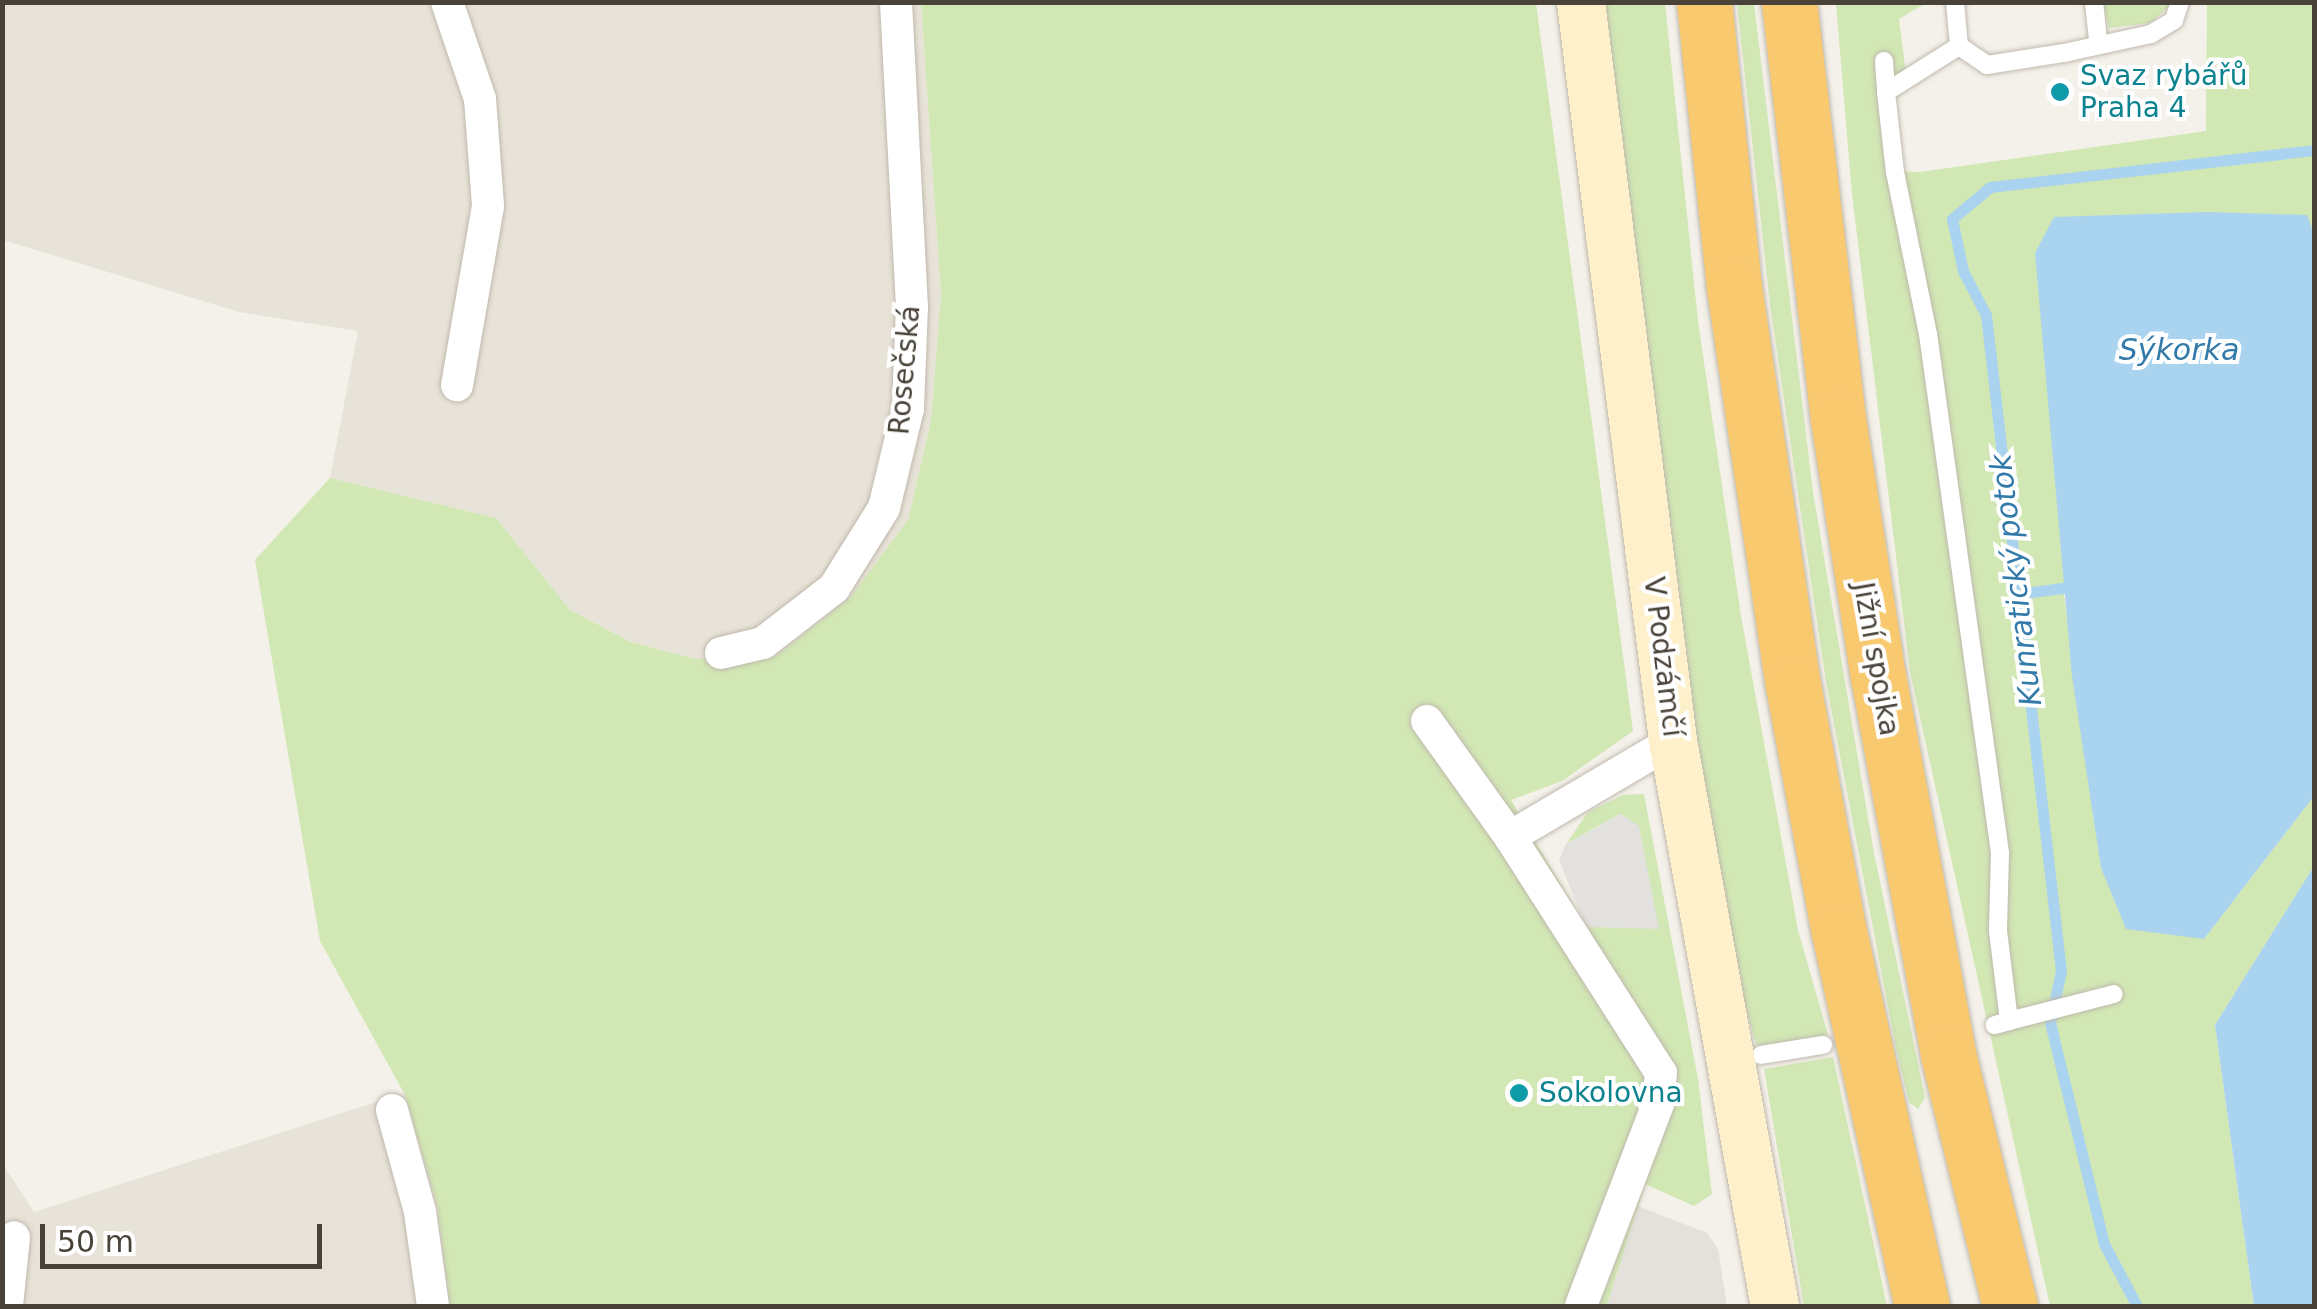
<!DOCTYPE html>
<meta charset="utf-8">
<style>
body{margin:0}
#map{position:relative;width:2317px;height:1309px;overflow:hidden;background:#f4f1ea;font-family:"DejaVu Sans",sans-serif}
div>[style]{position:absolute}
.residential>*{inset:0;background:#e8e3d8}
.industrial>*{inset:0;background:#e4e0db}
.green>*{inset:0;background:#d1e7b4}
.parking>*{inset:0;background:#e3e1de}
.water>*{inset:0;background:#a9d3ef}
.stream>*{height:11px;margin:-5.5px;padding:0 5.5px;transform-origin:5.5px;border-radius:5.5px;background:#a9d3ef}
.roads{filter:drop-shadow(0 0 2px #c0b9ad) drop-shadow(0 0 2px #c0b9ad)}
.lane>*{height:18px;margin:-9px;padding:0 9px;transform-origin:9px;border-radius:9px;background:#fff}
.street>*{height:32px;margin:-16px;padding:0 16px;transform-origin:16px;border-radius:16px;background:#fff}
.secondary>*{height:48px;margin:-24px;padding:0 24px;transform-origin:24px;border-radius:24px;background:#fdf0cb}
.highway>*{height:55px;margin:-27.5px;padding:0 27.5px;transform-origin:27.5px;border-radius:27.5px;background:#f9c970}
.dots>*{width:28px;height:28px;translate:-50% -50%;box-sizing:border-box;border:5px solid #fff;border-radius:50%}
span{translate:-50% -50%;white-space:nowrap;text-align:center;line-height:1.15;-webkit-text-stroke:8px #fff;paint-order:stroke}
.culture-label{font-size:28px;color:#0d838f}
.left{translate:0 -50%;text-align:left}
.street-label{font-size:28px;color:#484238}
.water-label{font-size:30px;color:#327aaa;font-style:italic}
.frame{position:absolute;inset:0;border:5px solid #484238;pointer-events:none}
.scale{position:absolute;left:40px;top:1224px;width:282px;height:45px;box-sizing:border-box;border:5px solid #484238;border-top:0;padding-left:12px;font-size:30px;line-height:35px;white-space:nowrap;color:#484238;-webkit-text-stroke:8px #fff;paint-order:stroke}
</style>
<div id="map">
<div class="residential">
<i style="clip-path:polygon(2px 3px,921px 3px,941px 294px,931px 421px,908px 520px,849px 599px,776px 656px,696px 659px,631px 642px,570px 610px,496px 518px,330px 478px,358px 331px,239px 312px,3px 240px)"></i>
<i style="clip-path:polygon(404px 1093px,437px 1204px,450px 1306px,3px 1306px,2px 1163px,34px 1212px)"></i>
</div>
<div class="industrial">
<i style="clip-path:polygon(1638px 1206px,1707px 1233px,1718px 1249px,1727px 1306px,1607px 1306px)"></i>
</div>
<div class="green">
<i style="clip-path:polygon(921px 3px,1536px 3px,1633px 731px,1562px 781px,1511px 800px,1586px 927px,1607px 926px,1620px 814px,1566px 844px,1588px 812px,1623px 795px,1644px 794px,1698px 1079px,1712px 1194px,1694px 1206px,1645px 1184px,1607px 1306px,450px 1306px,437px 1204px,404px 1093px,320px 941px,255px 560px,330px 478px,496px 518px,570px 610px,631px 642px,696px 659px,776px 656px,849px 599px,908px 520px,931px 421px,941px 294px)"></i>
<i style="clip-path:polygon(1596px 3px,1665px 3px,1698px 321px,1741px 616px,1798px 930px,1828px 1035px,1757px 1047px,1742px 995px,1707px 817px)"></i>
<i style="clip-path:polygon(1737px 3px,1754px 3px,1813px 492px,1874px 853px,1925px 1097px,1918px 1109px,1909px 1102px,1896px 1048px,1826px 682px,1770px 305px)"></i>
<i style="clip-path:polygon(1836px 3px,1926px 3px,1899px 19px,1907px 81px,1886px 92px,1895px 171px,1920px 172px,2206px 131px,2207px 3px,2314px 3px,2314px 234px,2306px 215px,2266px 215px,2063px 588px,2101px 868px,2204px 939px,2314px 796px,2314px 866px,2215px 1025px,2254px 1306px,2050px 1306px,1910px 672px,1852px 194px)"></i>
<i style="clip-path:polygon(2103px 3px,2173px 3px,2150px 23px,2109px 28px)"></i>
<i style="clip-path:polygon(1833px 1057px,1887px 1306px,1804px 1306px,1764px 1069px)"></i>
</div>
<div class="parking">
<i style="clip-path:polygon(1621px 814px,1639px 826px,1659px 929px,1586px 927px,1559px 860px,1566px 844px)"></i>
</div>
<div class="water">
<i style="clip-path:polygon(2208px 212px,2307px 215px,2314px 234px,2314px 796px,2204px 939px,2126px 929px,2101px 868px,2072px 676px,2035px 253px,2054px 217px)"></i>
<i style="clip-path:polygon(2314px 866px,2314px 1306px,2254px 1306px,2215px 1025px)"></i>
</div>
<div class="stream">
<i style="left:2015px;top:594px;width:48px;rotate:-7.1deg"></i>
<i style="left:2137px;top:1306px;width:70px;rotate:-118deg"></i>
<i style="left:2104px;top:1244px;width:228px;rotate:-103.7deg"></i>
<i style="left:2050px;top:1023px;width:53px;rotate:-78.1deg"></i>
<i style="left:2061px;top:971px;width:660px;rotate:-96.52deg"></i>
<i style="left:1986px;top:315px;width:50px;rotate:-117.6deg"></i>
<i style="left:1963px;top:271px;width:53px;rotate:-101.9deg"></i>
<i style="left:1952px;top:219px;width:50px;rotate:-40.1deg"></i>
<i style="left:1990px;top:187px;width:326px;rotate:-6.5deg"></i>
</div>
<div class="roads">
<div class="lane">
<i style="left:1955px;top:2px;width:44px;rotate:84.8deg"></i>
<i style="left:1959px;top:46px;width:86px;rotate:147.8deg"></i>
<i style="left:1886px;top:92px;width:81px;rotate:83.6deg"></i>
<i style="left:1895px;top:172px;width:165px;rotate:78.5deg"></i>
<i style="left:1928px;top:334px;width:524px;rotate:82.1deg"></i>
<i style="left:2000px;top:853px;width:78px;rotate:91.5deg"></i>
<i style="left:1998px;top:931px;width:91px;rotate:83deg"></i>
<i style="left:2009px;top:1021px;width:15px;rotate:164deg"></i>
<i style="left:2094px;top:2px;width:39px;rotate:84deg"></i>
<i style="left:1959px;top:46px;width:34px;rotate:34deg"></i>
<i style="left:1987px;top:65px;width:78px;rotate:-8.9deg"></i>
<i style="left:2064px;top:53px;width:89px;rotate:-12.3deg"></i>
<i style="left:2151px;top:34px;width:27px;rotate:-31deg"></i>
<i style="left:2174px;top:20px;width:19px;rotate:-72deg"></i>
<i style="left:1884px;top:61px;width:31px;rotate:86deg"></i>
<i style="left:2009px;top:1021px;width:108px;rotate:-14.4deg"></i>
<i style="left:1761px;top:1055px;width:63px;rotate:-9.2deg"></i>
</div>
<div class="street">
<i style="left:447px;top:2px;width:102px;rotate:71.2deg"></i>
<i style="left:480px;top:99px;width:107px;rotate:85.7deg"></i>
<i style="left:488px;top:206px;width:182px;rotate:99.8deg"></i>
<i style="left:721px;top:653px;width:43px;rotate:-13.4deg"></i>
<i style="left:763px;top:643px;width:90px;rotate:-37.8deg"></i>
<i style="left:834px;top:588px;width:94px;rotate:-58deg"></i>
<i style="left:884px;top:508px;width:102px;rotate:-76.4deg"></i>
<i style="left:908px;top:409px;width:102px;rotate:-87.8deg"></i>
<i style="left:912px;top:307px;width:305px;rotate:-93deg"></i>
<i style="left:1427px;top:721px;width:143px;rotate:54.4deg"></i>
<i style="left:1510px;top:837px;width:280px;rotate:57.4deg"></i>
<i style="left:1661px;top:1073px;width:31px;rotate:96deg"></i>
<i style="left:1658px;top:1104px;width:216px;rotate:110.9deg"></i>
<i style="left:1510px;top:837px;width:189px;rotate:-30.5deg"></i>
<i style="left:392px;top:1110px;width:106px;rotate:74.6deg"></i>
<i style="left:420px;top:1212px;width:95px;rotate:82.1deg"></i>
<i style="left:7px;top:1306px;width:69px;rotate:-84.2deg"></i>
</div>
<div class="secondary">
<i style="left:1581px;top:2px;width:745px;rotate:82.9deg"></i>
<i style="left:1673px;top:741px;width:574px;rotate:79.77deg"></i>
</div>
<div class="highway">
<i style="left:1704px;top:2px;width:287px;rotate:84deg"></i>
<i style="left:1734px;top:287px;width:402px;rotate:81.6deg"></i>
<i style="left:1793px;top:685px;width:251px;rotate:79.5deg"></i>
<i style="left:1839px;top:932px;width:383px;rotate:77.5deg"></i>
<i style="left:1789px;top:2px;width:420px;rotate:83.3deg"></i>
<i style="left:1838px;top:419px;width:260px;rotate:81.2deg"></i>
<i style="left:1878px;top:676px;width:384px;rotate:79.5deg"></i>
<i style="left:1948px;top:1054px;width:260px;rotate:76.2deg"></i>
</div>
</div>
<div class="dots">
<i style="left:2060px;top:92px;background:#0f9aa8"></i>
<i style="left:1519px;top:1093px;background:#0f9aa8"></i>
</div>
<div class="culture-label">
<span class="left" style="left:2080px;top:92px">Svaz rybářů<br>Praha 4</span>
<span class="left" style="left:1539px;top:1093px">Sokolovna</span>
</div>
<div class="street-label">
<span style="left:905px;top:370px;rotate:-85deg">Rosečská</span>
<span style="left:1663px;top:657px;rotate:83deg">V Podzámčí</span>
<span style="left:1876px;top:659px;rotate:80deg">Jižní spojka</span>
</div>
<div class="water-label">
<span style="left:2179px;top:350px">Sýkorka</span>
<span style="left:2016px;top:580px;rotate:-97deg">Kunratický potok</span>
</div>
<div class="frame"></div>
<div class="scale">50 m</div>
</div>
